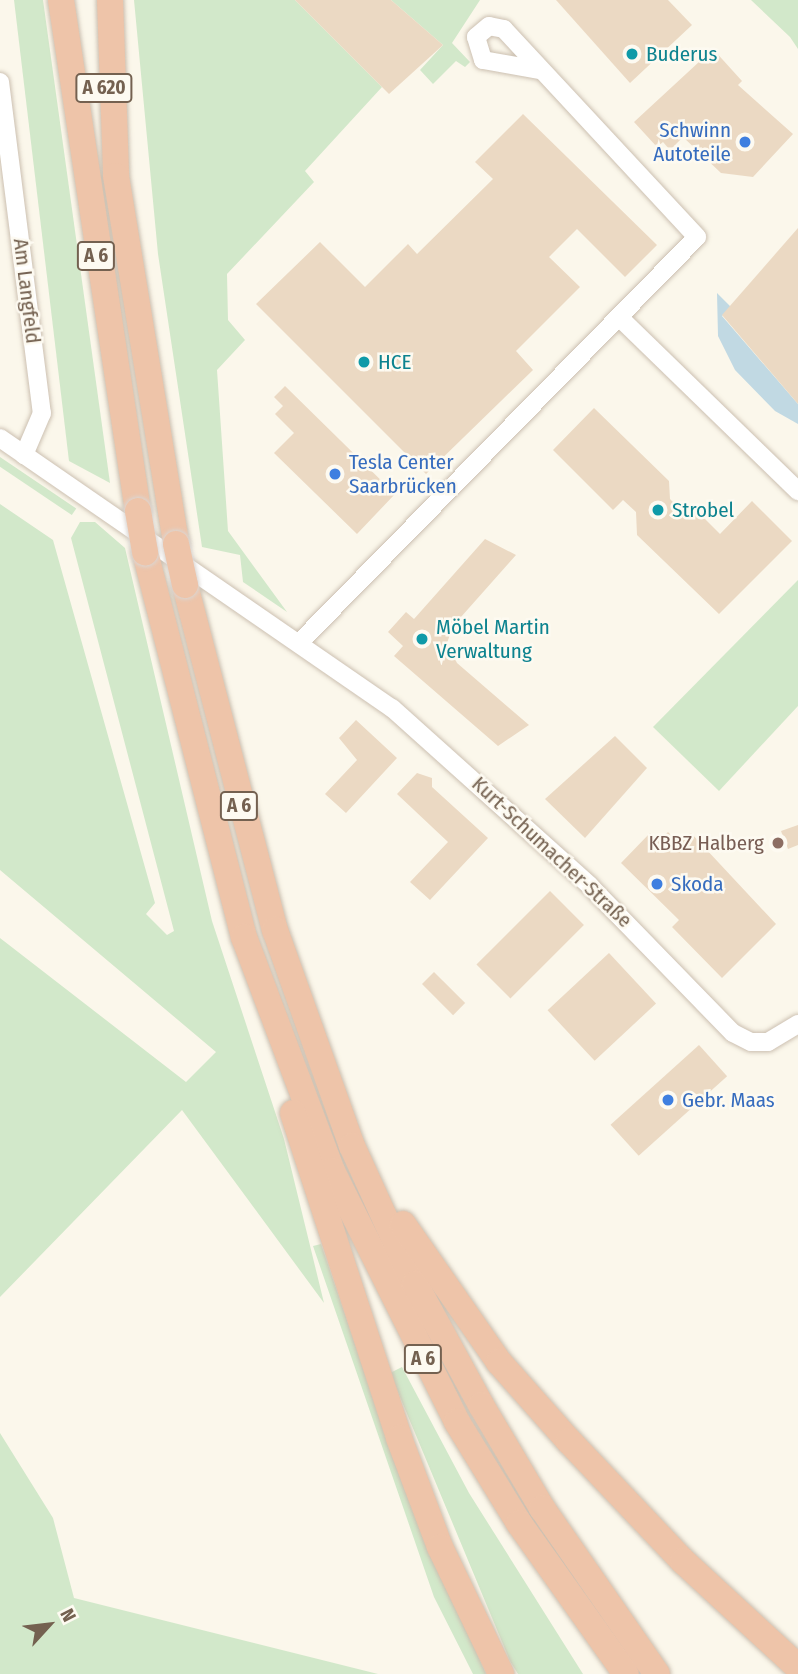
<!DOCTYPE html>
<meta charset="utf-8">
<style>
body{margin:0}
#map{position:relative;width:798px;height:1674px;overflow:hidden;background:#fbf7eb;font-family:"Fira Sans Condensed",sans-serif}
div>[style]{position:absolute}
.green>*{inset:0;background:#d2e8ca;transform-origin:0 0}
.water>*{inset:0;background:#c1d9e3}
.building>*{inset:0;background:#ebd9c3;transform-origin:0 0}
.roads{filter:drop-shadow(0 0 2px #ccc0b1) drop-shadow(0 0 2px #ccc0b1)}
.minor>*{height:18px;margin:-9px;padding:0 9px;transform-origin:9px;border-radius:9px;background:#fff}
.highway>*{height:26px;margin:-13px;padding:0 13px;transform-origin:13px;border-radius:13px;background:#eec4a9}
.bridges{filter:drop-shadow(0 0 2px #dbd6d2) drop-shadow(0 0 2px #dbd6d2)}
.highway-bridge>*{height:26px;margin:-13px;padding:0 13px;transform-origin:13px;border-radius:13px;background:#eec4a9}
.dots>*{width:19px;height:19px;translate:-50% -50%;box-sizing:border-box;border:4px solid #fdfaf1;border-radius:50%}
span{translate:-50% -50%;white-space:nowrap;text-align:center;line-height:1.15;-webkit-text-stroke:5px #fdfaf1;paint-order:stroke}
.shield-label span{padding:2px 5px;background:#fdfaf1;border:2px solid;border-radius:5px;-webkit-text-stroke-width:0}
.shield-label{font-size:19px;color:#746150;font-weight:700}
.culture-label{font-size:21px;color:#0d838f}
.left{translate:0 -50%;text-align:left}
.shop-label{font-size:21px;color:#366cbe}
.right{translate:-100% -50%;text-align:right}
.street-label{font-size:21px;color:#746150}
.education-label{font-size:21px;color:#785e54}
.north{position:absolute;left:14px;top:1590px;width:70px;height:70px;-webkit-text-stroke:5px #fdfaf1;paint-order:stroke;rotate:63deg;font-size:19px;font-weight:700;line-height:28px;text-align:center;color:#746150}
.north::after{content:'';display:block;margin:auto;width:24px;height:32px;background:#746150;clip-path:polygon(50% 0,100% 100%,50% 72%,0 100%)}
</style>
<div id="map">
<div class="green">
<i style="clip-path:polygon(14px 0,43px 0,110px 483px,69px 461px)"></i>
<i style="clip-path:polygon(134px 0,295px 0,382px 87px,305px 171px,314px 182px,227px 274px,228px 320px,245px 340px,217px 370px,228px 531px,287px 612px,243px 582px,240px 555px,202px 547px,158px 254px)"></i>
<i style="clip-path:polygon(391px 0,480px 0,452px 43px,470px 62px,465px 67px,456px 61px,433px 84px,420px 70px,443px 45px)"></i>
<i style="clip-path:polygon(751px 0,798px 0,798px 49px,790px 37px)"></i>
<i style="left:0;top:457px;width:92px;height:8px;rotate:34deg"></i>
<i style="clip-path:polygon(0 504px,53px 540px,155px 903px,146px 914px,167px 935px,174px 931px,71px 538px,80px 522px,95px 522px,125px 548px,212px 921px,284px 1139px,324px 1303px,182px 1110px,0 1297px,0 938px,186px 1082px,216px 1052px,0 870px)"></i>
<i style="clip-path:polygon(798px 580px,798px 706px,719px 791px,653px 727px)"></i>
<i style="clip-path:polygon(321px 1244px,404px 1488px,486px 1674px,473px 1674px,434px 1597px,313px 1246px)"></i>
<i style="clip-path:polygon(402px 1367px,469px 1493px,583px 1674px,518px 1674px,510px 1661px,390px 1373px)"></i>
<i style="clip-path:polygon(0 1433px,53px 1518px,74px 1598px,378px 1674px,0 1674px)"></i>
</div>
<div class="water">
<i style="clip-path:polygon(717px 293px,731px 307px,722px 316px,798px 404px,798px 424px,775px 411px,735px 370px,718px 336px)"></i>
</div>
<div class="building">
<i style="clip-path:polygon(295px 0,391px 0,443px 45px,389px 94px)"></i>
<i style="clip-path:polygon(556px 0,668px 0,692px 25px,630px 83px)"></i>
<i style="clip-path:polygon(713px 49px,742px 81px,738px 85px,793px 134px,753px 177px,721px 173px,683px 137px,670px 150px,663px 142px,657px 147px,634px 122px)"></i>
<i style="clip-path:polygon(523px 114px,657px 245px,625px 277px,577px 229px,549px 257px,580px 287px,516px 351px,533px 370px,426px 474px,256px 304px,320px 242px,365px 287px,408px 244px,417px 254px,493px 179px,475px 162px)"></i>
<i style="clip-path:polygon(798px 228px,798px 404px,722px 315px)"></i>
<i style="clip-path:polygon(285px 386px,395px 494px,357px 534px,274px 453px,294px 433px,275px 414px,283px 406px,274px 397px)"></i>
<i style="clip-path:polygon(594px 408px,669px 481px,670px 499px,682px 511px,700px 514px,720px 534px,752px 501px,792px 541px,719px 614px,637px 535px,636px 512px,623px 500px,613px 510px,553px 450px)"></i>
<i style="clip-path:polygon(485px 539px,516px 555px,453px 626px,447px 643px,457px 663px,529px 725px,498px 746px,394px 656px,403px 646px,388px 632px,406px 612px,414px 619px)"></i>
<i style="clip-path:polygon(356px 720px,397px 758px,346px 813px,325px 794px,357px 760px,339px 738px)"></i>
<i style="clip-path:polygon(615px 736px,647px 768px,585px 838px,545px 799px)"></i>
<i style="clip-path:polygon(417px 773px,432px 778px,432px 787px,488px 838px,430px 900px,410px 882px,448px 842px,397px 794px)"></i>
<i style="clip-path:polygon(798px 825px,798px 845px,788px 849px,781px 831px)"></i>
<i style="clip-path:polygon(668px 832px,676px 840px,691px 833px,776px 924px,722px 978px,672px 927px,679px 920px,621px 863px,650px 833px,659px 841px)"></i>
<i style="left:550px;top:891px;width:48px;height:104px;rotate:45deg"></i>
<i style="left:609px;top:953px;width:69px;height:84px;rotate:47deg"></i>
<i style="left:434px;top:972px;width:44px;height:17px;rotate:45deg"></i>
<i style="left:699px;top:1045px;width:42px;height:119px;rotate:48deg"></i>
</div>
<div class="roads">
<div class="minor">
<i style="left:0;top:82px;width:334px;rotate:82.8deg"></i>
<i style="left:42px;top:413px;width:46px;rotate:113.2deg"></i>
<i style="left:619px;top:317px;width:250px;rotate:44.2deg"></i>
<i style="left:0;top:438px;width:476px;rotate:34.6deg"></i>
<i style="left:392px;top:708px;width:265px;rotate:41.9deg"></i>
<i style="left:589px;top:885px;width:206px;rotate:45.8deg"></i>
<i style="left:733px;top:1033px;width:20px;rotate:27deg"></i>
<i style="left:751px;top:1042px;width:17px"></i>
<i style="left:768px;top:1042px;width:35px;rotate:-31deg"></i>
<i style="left:300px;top:642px;width:567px;rotate:-45.57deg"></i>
<i style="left:697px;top:237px;width:284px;rotate:-132.9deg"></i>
<i style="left:504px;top:29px;width:15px;rotate:-169deg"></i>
<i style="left:489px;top:26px;width:17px;rotate:140deg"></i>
<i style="left:476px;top:37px;width:24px;rotate:73deg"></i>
<i style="left:483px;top:60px;width:58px;rotate:10deg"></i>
</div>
<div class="highway">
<i style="left:61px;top:0;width:517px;rotate:81.43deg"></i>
<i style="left:110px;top:0;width:176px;rotate:88deg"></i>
<i style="left:116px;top:176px;width:373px;rotate:80.7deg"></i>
<i style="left:145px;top:552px;width:398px;rotate:75.6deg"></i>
<i style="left:244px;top:937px;width:250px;rotate:69.4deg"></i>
<i style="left:332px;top:1171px;width:280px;rotate:63.5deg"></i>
<i style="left:457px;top:1422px;width:119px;rotate:58.5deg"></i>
<i style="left:519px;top:1523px;width:185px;rotate:54.7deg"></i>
<i style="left:185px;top:585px;width:357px;rotate:75.4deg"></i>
<i style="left:275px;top:930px;width:229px;rotate:70.4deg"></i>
<i style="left:352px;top:1146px;width:152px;rotate:65.5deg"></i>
<i style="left:415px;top:1284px;width:138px;rotate:61.4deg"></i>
<i style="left:481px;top:1405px;width:120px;rotate:59.4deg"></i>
<i style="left:542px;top:1508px;width:202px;rotate:55.3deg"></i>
<i style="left:293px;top:1113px;width:342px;rotate:71.9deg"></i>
<i style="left:399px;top:1438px;width:116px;rotate:69.4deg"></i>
<i style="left:440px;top:1547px;width:141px;rotate:64.3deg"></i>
<i style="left:403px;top:1224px;width:168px;rotate:55.2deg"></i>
<i style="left:499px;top:1362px;width:106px;rotate:48.5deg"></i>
<i style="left:569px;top:1441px;width:166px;rotate:46.5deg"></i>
<i style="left:683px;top:1561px;width:156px;rotate:42.7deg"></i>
</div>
</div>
<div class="bridges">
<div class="highway-bridge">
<i style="left:138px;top:511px;width:42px;rotate:80.3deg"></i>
<i style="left:176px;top:544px;width:42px;rotate:77.6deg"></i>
</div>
</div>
<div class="dots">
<i style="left:632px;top:54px;background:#0f9aa8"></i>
<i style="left:745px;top:142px;background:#3f7fe0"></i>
<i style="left:364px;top:362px;background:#0f9aa8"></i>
<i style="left:335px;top:474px;background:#3f7fe0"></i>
<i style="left:658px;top:510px;background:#0f9aa8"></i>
<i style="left:422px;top:639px;background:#0f9aa8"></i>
<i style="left:778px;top:843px;background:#8d6e63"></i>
<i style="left:657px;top:884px;background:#3f7fe0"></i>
<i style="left:668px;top:1100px;background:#3f7fe0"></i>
</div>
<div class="shield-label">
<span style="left:104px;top:88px">A 620</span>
<span style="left:96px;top:256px">A 6</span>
<span style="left:239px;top:806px">A 6</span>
<span style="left:423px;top:1359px">A 6</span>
</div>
<div class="culture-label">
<span class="left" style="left:646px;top:54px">Buderus</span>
<span class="left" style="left:378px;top:362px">HCE</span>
<span class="left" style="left:672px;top:510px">Strobel</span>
<span class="left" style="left:436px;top:639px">Möbel Martin<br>Verwaltung</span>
</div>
<div class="shop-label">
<span class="right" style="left:731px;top:142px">Schwinn<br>Autoteile</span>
<span class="left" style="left:349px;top:474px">Tesla Center<br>Saarbrücken</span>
<span class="left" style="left:671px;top:884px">Skoda</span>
<span class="left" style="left:682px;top:1100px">Gebr. Maas</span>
</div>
<div class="street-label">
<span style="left:27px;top:291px;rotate:83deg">Am Langfeld</span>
<span style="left:552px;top:852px;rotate:43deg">Kurt-Schumacher-Straße</span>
</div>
<div class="education-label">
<span class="right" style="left:764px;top:843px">KBBZ Halberg</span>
</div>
<div class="north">N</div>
</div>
